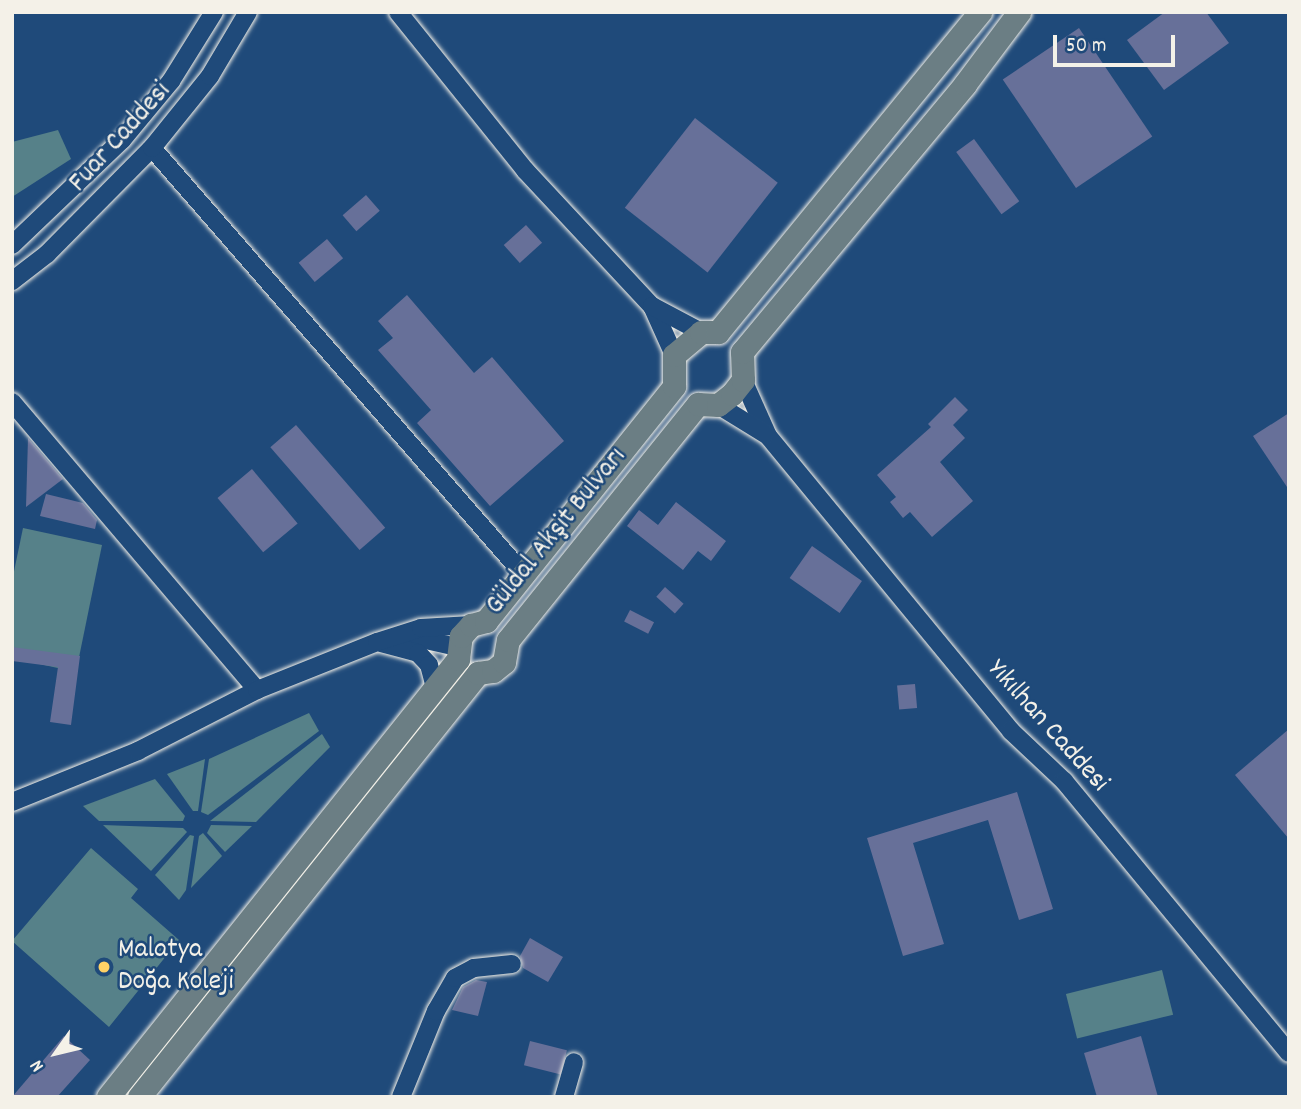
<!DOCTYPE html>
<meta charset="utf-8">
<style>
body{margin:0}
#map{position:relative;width:1301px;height:1109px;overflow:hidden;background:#1f4a7a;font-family:Dekko,sans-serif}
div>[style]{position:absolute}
.green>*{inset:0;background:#568189;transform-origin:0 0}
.building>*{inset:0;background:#677099;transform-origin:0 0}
.roads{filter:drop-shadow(0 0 2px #f4f1e8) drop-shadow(0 0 2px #f4f1e8)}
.minor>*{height:18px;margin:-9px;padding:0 9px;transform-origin:9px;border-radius:9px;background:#1f4a7a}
.major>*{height:23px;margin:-11.5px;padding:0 11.5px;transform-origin:11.5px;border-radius:11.5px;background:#6b7e84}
.dots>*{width:19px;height:19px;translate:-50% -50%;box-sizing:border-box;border:4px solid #1f4a7a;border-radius:50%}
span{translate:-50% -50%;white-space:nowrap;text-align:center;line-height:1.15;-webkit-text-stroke:5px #1f4a7a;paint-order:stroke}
.street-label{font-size:28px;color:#f4f1e8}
.poi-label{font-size:28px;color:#f4f1e8}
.left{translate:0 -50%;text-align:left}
.frame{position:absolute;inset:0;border:14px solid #f4f1e8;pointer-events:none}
.north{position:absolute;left:21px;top:1018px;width:70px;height:70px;-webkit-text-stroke:5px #1f4a7a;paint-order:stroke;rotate:236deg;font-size:19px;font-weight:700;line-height:28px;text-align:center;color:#f4f1e8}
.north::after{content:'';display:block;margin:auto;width:24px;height:32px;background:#f4f1e8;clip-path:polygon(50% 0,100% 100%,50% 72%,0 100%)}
.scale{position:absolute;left:1053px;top:35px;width:122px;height:32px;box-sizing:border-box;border:4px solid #f4f1e8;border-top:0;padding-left:9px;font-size:21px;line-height:24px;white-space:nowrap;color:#f4f1e8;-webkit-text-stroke:5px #1f4a7a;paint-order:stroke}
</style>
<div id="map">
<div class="green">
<i style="clip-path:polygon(58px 130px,71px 159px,12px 197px,12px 142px)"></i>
<i style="clip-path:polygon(23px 528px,102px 545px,76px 672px,12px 658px,12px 581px)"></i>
<i style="clip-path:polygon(309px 713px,319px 731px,208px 815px,201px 812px,209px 759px)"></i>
<i style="clip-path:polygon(322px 734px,330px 747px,256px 822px,210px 821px)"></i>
<i style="clip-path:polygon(205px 759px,198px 811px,193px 811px,167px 774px)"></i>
<i style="clip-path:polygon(155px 779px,185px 816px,183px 821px,99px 821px,83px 806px)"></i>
<i style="clip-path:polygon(103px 825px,183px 828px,187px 832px,151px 871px)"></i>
<i style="clip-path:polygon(211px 825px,252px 826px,225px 852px,207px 833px)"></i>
<i style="clip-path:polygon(203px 833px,222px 856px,191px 888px,199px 836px)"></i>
<i style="clip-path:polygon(190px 835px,194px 836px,186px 890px,179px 900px,155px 875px)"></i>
<i style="clip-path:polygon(91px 848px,138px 889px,131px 898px,179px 940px,109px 1027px,12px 941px)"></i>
<i style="left:1162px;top:970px;width:46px;height:99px;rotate:76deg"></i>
</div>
<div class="building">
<i style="clip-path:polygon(1165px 12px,1206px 12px,1229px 43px,1164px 90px,1127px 40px)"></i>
<i style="left:1079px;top:28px;width:131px;height:92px;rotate:56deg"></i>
<i style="left:695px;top:118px;width:105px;height:114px;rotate:38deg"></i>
<i style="left:974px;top:139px;width:77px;height:22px;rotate:54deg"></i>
<i style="left:366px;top:195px;width:21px;height:31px;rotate:49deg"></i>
<i style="left:526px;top:225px;width:24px;height:30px;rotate:48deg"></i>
<i style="left:327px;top:239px;width:25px;height:37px;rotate:50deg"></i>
<i style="clip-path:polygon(407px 295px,474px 373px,492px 357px,564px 441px,490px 506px,417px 423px,431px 410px,378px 350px,393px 338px,378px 321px)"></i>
<i style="clip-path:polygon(955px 397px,968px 410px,953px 425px,965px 438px,940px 462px,973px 501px,932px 537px,910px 512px,903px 518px,890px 502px,896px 497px,877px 475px,931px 427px,928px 424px)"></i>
<i style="clip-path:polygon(1289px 413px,1289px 490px,1253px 436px)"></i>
<i style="left:296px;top:425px;width:136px;height:34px;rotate:49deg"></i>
<i style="clip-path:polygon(28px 438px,63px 479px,26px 507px)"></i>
<i style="left:252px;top:469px;width:71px;height:45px;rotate:50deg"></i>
<i style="clip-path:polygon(46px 494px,83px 503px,97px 520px,95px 529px,40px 516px)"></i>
<i style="clip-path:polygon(676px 502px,726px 541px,711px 561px,698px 551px,683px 570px,627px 526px,639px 510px,658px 525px)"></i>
<i style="left:812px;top:546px;width:61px;height:39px;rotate:35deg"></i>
<i style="left:665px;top:587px;width:25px;height:13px;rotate:42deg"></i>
<i style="left:630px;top:610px;width:27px;height:13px;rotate:27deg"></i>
<i style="clip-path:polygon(12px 647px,80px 656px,71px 725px,50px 722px,58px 667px,12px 661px)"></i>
<i style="left:915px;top:684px;width:24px;height:18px;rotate:85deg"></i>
<i style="clip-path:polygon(1289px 729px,1289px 839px,1235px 775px)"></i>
<i style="clip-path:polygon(1017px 792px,1053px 909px,1019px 920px,988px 820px,913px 843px,944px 944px,903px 956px,867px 838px)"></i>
<i style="clip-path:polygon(530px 938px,563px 957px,548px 982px,523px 968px,520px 956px)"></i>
<i style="clip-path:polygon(476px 980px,487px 982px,478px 1016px,452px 1010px,463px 987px)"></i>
<i style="clip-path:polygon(64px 1036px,90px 1060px,57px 1097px,12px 1097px)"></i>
<i style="clip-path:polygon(1141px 1036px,1158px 1097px,1097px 1097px,1084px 1053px)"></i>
<i style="left:530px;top:1041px;width:38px;height:25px;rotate:14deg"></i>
</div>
<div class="roads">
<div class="minor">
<i style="left:398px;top:12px;width:203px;rotate:51.2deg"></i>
<i style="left:525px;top:170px;width:186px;rotate:47deg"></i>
<i style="left:652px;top:306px;width:54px;rotate:65.8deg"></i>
<i style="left:152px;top:148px;width:568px;rotate:48.93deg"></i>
<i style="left:12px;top:245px;width:152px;rotate:-43.7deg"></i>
<i style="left:122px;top:140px;width:77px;rotate:-50.3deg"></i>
<i style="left:171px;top:81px;width:81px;rotate:-58.1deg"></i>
<i style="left:12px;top:281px;width:44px;rotate:-37.6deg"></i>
<i style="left:47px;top:254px;width:149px;rotate:-45.3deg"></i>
<i style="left:152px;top:148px;width:92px;rotate:-51.1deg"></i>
<i style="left:210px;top:76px;width:74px;rotate:-59.3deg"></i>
<i style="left:652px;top:306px;width:55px;rotate:28deg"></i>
<i style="left:743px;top:380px;width:61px;rotate:65.9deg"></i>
<i style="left:768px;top:436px;width:382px;rotate:50.5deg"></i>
<i style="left:1011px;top:731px;width:73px;rotate:43.3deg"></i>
<i style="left:1064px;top:781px;width:353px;rotate:50.4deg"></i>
<i style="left:12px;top:402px;width:378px;rotate:49.6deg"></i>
<i style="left:718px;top:405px;width:55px;rotate:31.7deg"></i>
<i style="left:408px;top:636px;width:50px;rotate:12.7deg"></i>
<i style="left:381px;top:643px;width:38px;rotate:15deg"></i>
<i style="left:418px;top:653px;width:16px;rotate:47deg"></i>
<i style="left:429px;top:665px;width:24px;rotate:75deg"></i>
<i style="left:12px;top:802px;width:136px;rotate:-22deg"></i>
<i style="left:138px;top:751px;width:134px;rotate:-27.1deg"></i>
<i style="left:257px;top:690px;width:129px;rotate:-21.8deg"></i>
<i style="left:377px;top:642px;width:46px;rotate:-17.7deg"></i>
<i style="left:421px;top:628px;width:50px;rotate:-3.4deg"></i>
<i style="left:401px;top:1097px;width:93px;rotate:-67.9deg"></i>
<i style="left:436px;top:1011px;width:38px;rotate:-60deg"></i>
<i style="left:455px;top:978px;width:21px;rotate:-28deg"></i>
<i style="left:474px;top:968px;width:38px;rotate:-6deg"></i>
<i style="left:564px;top:1097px;width:36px;rotate:-74deg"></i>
</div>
<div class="major">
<i style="left:108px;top:1097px;width:561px;rotate:-51.37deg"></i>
<i style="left:458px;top:659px;width:23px;rotate:-83deg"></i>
<i style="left:461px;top:636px;width:15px;rotate:-48deg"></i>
<i style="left:471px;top:625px;width:16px;rotate:-15deg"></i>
<i style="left:486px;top:621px;width:301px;rotate:-51.3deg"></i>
<i style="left:674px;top:386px;width:31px;rotate:-90deg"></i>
<i style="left:674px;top:355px;width:35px;rotate:-40deg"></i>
<i style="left:701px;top:332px;width:17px"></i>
<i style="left:718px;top:332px;width:414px;rotate:-50.7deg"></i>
<i style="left:139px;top:1097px;width:543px;rotate:-51.36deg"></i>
<i style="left:478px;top:673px;width:15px;rotate:-8deg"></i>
<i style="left:493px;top:671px;width:14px;rotate:-39deg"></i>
<i style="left:504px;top:662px;width:22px;rotate:-80deg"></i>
<i style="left:508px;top:640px;width:303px;rotate:-51.2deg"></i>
<i style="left:698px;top:404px;width:20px;rotate:3deg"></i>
<i style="left:718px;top:405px;width:18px;rotate:-38deg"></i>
<i style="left:732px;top:394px;width:18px;rotate:-52deg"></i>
<i style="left:743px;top:380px;width:28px;rotate:-92deg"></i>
<i style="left:742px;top:352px;width:349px;rotate:-50.2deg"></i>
<i style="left:965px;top:84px;width:90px;rotate:-53.1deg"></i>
</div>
</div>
<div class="dots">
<i style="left:104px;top:967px;background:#ffd166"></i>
</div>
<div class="street-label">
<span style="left:121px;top:138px;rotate:-48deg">Fuar Caddesi</span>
<span style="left:557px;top:532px;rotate:-51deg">Güldal Akşit Bulvarı</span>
<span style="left:1047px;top:727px;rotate:48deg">Yıkılhan Caddesi</span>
</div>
<div class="poi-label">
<span class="left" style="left:118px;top:967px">Malatya<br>Doğa Koleji</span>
</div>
<div class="frame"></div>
<div class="north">N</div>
<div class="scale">50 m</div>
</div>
